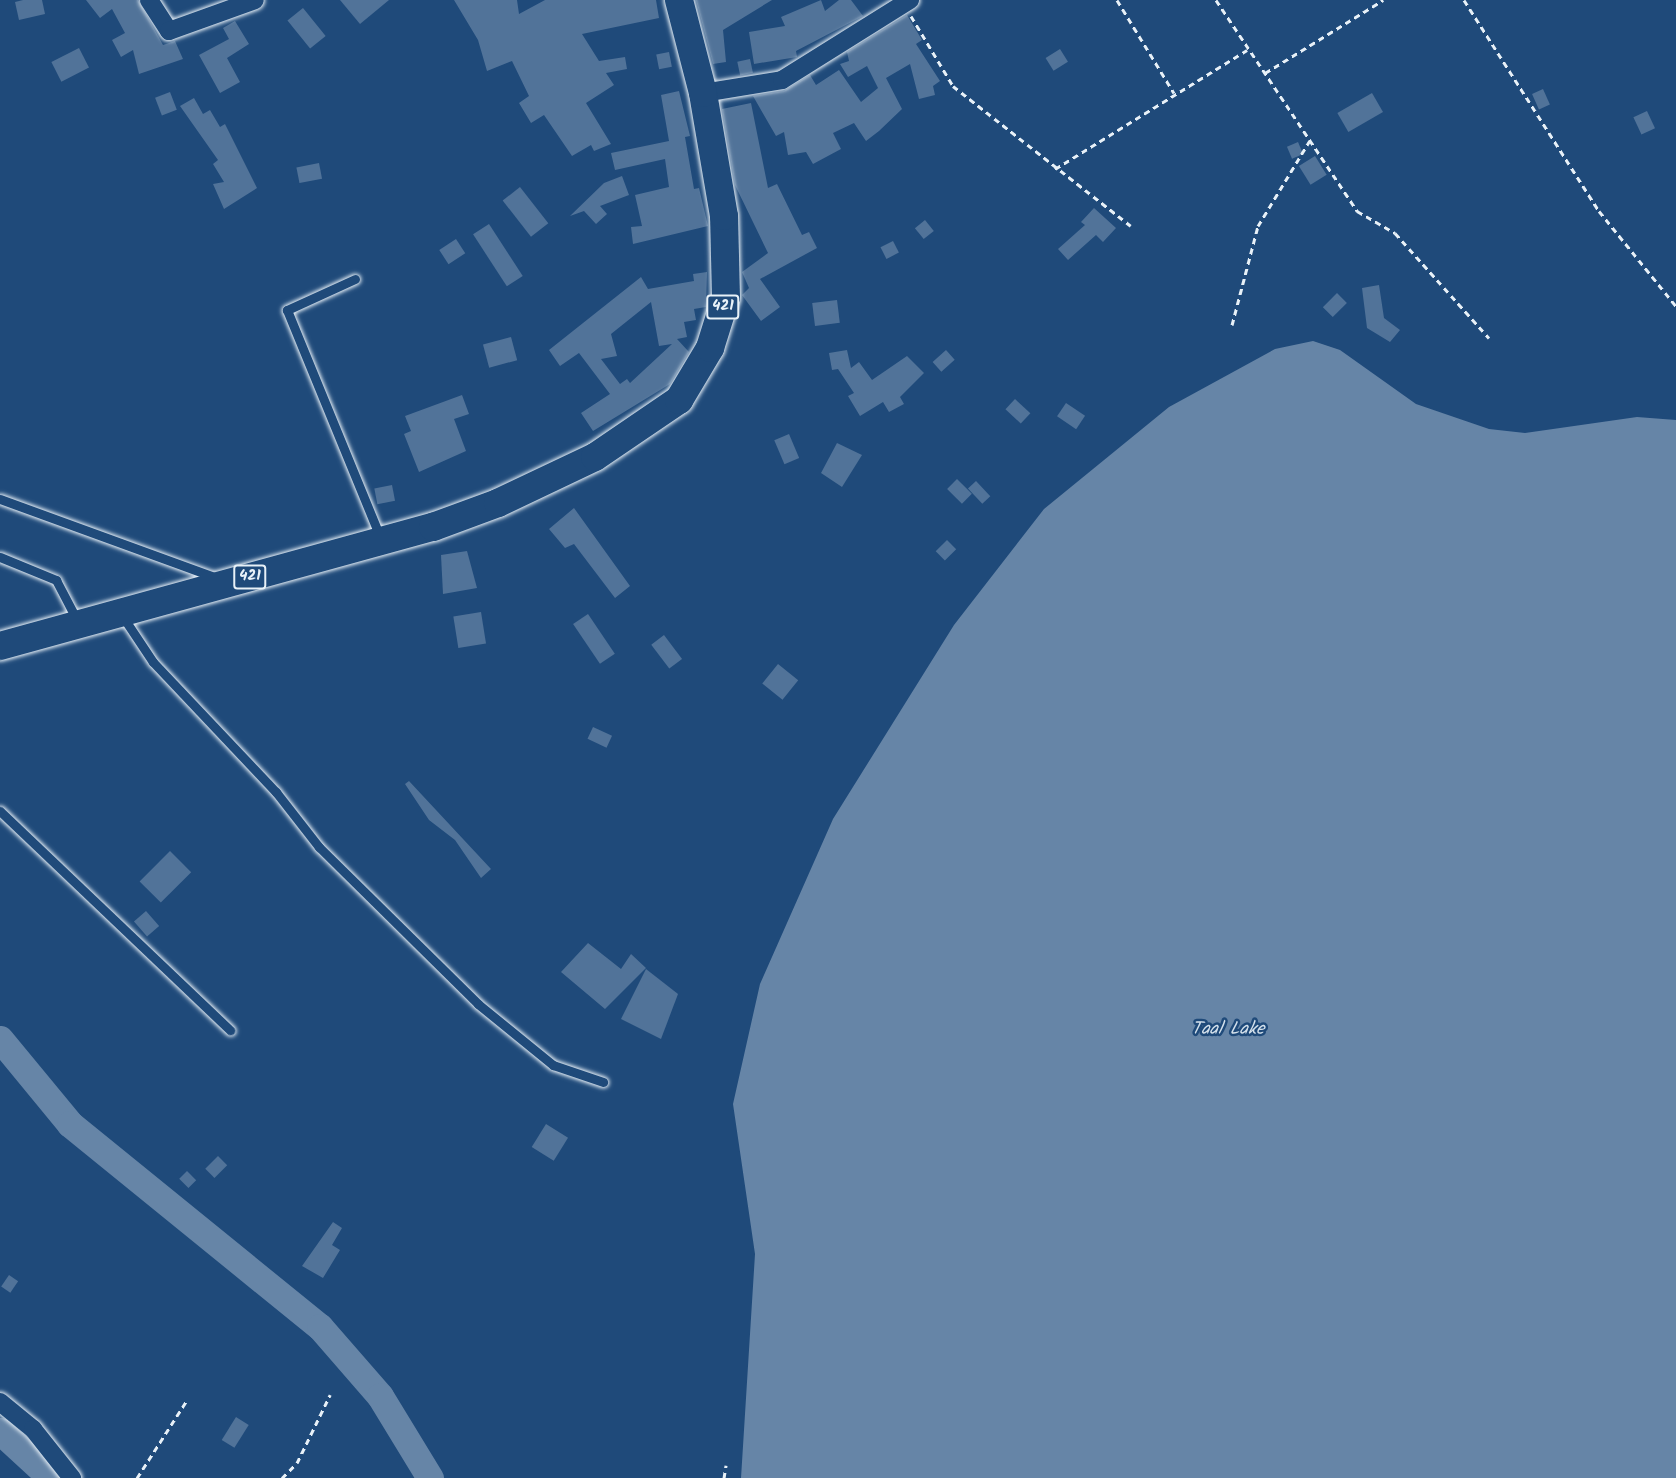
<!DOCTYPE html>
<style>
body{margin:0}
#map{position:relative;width:1676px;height:1478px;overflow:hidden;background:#1f4a7a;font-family:Kalam,sans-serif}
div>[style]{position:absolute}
.water>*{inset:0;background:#6685a7}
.river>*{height:27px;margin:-13.5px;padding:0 13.5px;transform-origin:13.5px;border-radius:13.5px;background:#6685a7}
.building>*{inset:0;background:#517399;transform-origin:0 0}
.path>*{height:3px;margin-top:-1.5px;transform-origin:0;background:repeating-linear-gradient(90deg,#e8f1f8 0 6px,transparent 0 10.5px)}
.roads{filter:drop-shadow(0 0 2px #e8f1f8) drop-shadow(0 0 2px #e8f1f8)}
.service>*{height:9px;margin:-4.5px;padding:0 4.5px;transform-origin:4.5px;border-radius:4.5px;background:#1f4a7a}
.minor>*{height:18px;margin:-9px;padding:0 9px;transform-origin:9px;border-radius:9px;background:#1f4a7a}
.primary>*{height:28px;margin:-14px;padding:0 14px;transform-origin:14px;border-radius:14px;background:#1f4a7a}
span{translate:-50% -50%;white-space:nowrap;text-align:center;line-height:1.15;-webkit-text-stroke:5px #1f4a7a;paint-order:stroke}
.shield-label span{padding:2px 4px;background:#1f4a7a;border:2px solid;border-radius:4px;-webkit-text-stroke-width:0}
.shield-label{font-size:15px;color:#e8f1f8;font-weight:700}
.water-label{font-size:18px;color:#d4e1ec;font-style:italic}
</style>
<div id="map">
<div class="water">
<i style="clip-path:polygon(1313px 341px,1340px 350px,1416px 404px,1489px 429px,1525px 433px,1637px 417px,1676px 420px,1676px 1478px,741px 1478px,755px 1254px,733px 1104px,760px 984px,833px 819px,954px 625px,1044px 509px,1169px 407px,1275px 349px)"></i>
</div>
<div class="river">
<i style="left:0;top:1039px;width:110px;rotate:50.5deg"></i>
<i style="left:70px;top:1124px;width:322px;rotate:39.1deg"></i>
<i style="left:320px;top:1327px;width:91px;rotate:49deg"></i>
<i style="left:380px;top:1396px;width:96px;rotate:58.6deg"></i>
<i style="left:0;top:1431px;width:69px;rotate:42.7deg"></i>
</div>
<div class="building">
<i style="clip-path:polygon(23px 0,42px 0,45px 14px,19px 20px,15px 2px)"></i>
<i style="clip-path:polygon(86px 0,138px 0,163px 45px,175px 41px,183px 59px,139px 74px,133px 50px,121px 57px,112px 40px,125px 33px,112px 9px,100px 18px)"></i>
<i style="clip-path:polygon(340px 0,389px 0,360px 24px)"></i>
<i style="clip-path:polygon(454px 0,517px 0,519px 14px,545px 0,656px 0,659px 18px,582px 34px,599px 61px,625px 57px,627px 69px,606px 73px,614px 85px,586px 103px,611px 144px,594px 151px,591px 145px,572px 156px,544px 115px,531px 123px,519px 103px,529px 96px,512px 61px,487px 71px,478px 40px)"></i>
<i style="clip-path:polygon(696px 0,772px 0,723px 30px,726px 62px,713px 64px)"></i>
<i style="clip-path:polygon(821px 0,825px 11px,839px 0,851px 0,863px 16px,796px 51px,797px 57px,754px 64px,749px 32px,785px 26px,781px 17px)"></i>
<i style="left:303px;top:8px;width:36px;height:20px;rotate:51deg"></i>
<i style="clip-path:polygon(907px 15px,922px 40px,916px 44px,940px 81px,933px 86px,935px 95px,919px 99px,910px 64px,886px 78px,902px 109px,879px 131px,866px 141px,854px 123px,833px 133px,841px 149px,813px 164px,806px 152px,788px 155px,784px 132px,776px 136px,753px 96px,784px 91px,810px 75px,816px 85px,839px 70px,861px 102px,878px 88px,867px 66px,848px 77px,840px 64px,849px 61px,847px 52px)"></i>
<i style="clip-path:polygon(235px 21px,249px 44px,227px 58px,240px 82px,220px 93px,199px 55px,229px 39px,223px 28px)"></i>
<i style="left:79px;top:48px;width:22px;height:31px;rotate:63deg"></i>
<i style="left:1060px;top:49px;width:15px;height:17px;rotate:58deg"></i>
<i style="left:669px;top:52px;width:15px;height:13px;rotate:79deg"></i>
<i style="left:750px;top:59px;width:14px;height:13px;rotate:78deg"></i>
<i style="left:1543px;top:89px;width:17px;height:12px;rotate:66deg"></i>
<i style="clip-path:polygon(679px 91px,690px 136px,685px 137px,694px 189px,699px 188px,708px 226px,633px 244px,631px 227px,642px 226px,635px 195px,669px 187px,665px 159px,615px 170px,611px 153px,669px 141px,661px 95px)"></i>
<i style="left:170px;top:92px;width:19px;height:16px;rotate:69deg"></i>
<i style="left:1372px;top:93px;width:22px;height:40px;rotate:60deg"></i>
<i style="clip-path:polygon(194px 98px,203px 114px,210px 110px,220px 127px,225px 124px,257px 188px,224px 209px,213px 184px,224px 182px,213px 164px,218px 160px,180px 106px)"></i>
<i style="clip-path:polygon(751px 103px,768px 188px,777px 184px,802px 235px,809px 232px,817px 248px,760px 279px,780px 307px,761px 321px,742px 295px,749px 288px,742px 272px,768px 253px,735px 185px,722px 109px)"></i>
<i style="left:1647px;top:111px;width:19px;height:15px;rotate:65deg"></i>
<i style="left:1298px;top:142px;width:13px;height:12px;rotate:67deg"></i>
<i style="left:1315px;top:156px;width:22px;height:19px;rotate:58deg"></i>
<i style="left:319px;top:163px;width:16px;height:23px;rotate:79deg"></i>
<i style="clip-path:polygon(622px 176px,629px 195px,600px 206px,607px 214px,596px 224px,584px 211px,570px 216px,604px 183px)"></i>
<i style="left:520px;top:187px;width:46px;height:22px;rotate:52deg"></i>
<i style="clip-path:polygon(1094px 208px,1116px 228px,1103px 242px,1096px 235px,1068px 260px,1058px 249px,1085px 225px,1081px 222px)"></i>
<i style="left:925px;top:220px;width:14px;height:13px;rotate:51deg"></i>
<i style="left:489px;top:224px;width:62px;height:19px;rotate:57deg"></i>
<i style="left:456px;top:239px;width:17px;height:20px;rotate:57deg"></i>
<i style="left:893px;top:241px;width:13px;height:14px;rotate:63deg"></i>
<i style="clip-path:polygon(evenodd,707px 272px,706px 307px,694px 309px,696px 320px,684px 322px,687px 337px,677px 339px,689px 352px,670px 384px,593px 431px,581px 413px,610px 394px,579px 353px,560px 366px,549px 350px,641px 277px,648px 289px,694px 281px,693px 274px,707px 272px,651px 302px,659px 346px,672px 344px,630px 383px,627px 379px,620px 384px,601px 359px,617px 356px,611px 334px,651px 302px)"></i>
<i style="clip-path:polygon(1379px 285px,1384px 318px,1400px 330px,1390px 342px,1367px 328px,1362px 288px)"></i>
<i style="left:1337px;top:293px;width:14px;height:20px;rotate:45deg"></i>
<i style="left:837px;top:300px;width:23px;height:25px;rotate:83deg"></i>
<i style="left:511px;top:337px;width:24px;height:29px;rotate:75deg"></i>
<i style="clip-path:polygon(847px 350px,851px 368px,859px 362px,872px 380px,907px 356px,924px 373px,900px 397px,904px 404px,889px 412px,883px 402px,860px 416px,848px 396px,854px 393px,838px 369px,832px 370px,829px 353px)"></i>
<i style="left:946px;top:350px;width:13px;height:18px;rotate:48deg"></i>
<i style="clip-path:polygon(462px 395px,469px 414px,454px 419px,466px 451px,419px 472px,404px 434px,411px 431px,405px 416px)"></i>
<i style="left:1015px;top:399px;width:21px;height:14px;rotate:43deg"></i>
<i style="left:1066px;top:403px;width:23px;height:16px;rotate:34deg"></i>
<i style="left:789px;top:434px;width:26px;height:16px;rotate:67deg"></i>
<i style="clip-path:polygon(837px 443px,862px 455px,842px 487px,821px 473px)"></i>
<i style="left:957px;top:479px;width:21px;height:14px;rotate:45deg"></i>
<i style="left:976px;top:481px;width:21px;height:11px;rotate:47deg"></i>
<i style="left:392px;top:485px;width:16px;height:18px;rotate:79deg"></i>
<i style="clip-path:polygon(574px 508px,630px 586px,615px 598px,574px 544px,565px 548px,549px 529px)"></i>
<i style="left:947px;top:540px;width:13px;height:16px;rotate:45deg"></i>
<i style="clip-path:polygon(467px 551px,477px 588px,443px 594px,441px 555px)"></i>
<i style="left:481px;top:612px;width:32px;height:28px;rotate:81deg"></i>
<i style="left:588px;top:614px;width:48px;height:18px;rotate:56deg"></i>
<i style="left:664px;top:635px;width:30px;height:16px;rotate:53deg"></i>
<i style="left:778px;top:664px;width:26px;height:25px;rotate:39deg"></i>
<i style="left:593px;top:727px;width:21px;height:13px;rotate:25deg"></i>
<i style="clip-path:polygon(409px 781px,491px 869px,481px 878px,455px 840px,429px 820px,405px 784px)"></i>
<i style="left:170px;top:851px;width:30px;height:43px;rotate:45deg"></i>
<i style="left:146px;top:911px;width:20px;height:16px;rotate:49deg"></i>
<i style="clip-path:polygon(588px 943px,621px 969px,631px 954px,646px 968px,605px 1009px,561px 972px)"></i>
<i style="clip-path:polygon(646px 969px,678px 994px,661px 1039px,621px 1019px)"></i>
<i style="left:546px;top:1124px;width:26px;height:27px;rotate:32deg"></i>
<i style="left:218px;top:1156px;width:13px;height:18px;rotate:45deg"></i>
<i style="left:187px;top:1171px;width:13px;height:11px;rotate:45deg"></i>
<i style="clip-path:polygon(333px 1222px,342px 1228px,332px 1245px,340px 1250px,323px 1278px,302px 1266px)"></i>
<i style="left:9px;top:1275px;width:11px;height:14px;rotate:34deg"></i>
<i style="left:236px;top:1417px;width:15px;height:27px;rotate:32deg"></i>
</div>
<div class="path">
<i style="left:1117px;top:0;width:109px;rotate:58.5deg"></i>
<i style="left:1216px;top:0;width:254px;rotate:56.2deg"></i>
<i style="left:1357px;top:211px;width:44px;rotate:30.1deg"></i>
<i style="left:1395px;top:233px;width:141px;rotate:48.2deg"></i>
<i style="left:1464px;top:0;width:250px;rotate:57.4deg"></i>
<i style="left:1599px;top:211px;width:122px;rotate:51deg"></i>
<i style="left:911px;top:16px;width:82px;rotate:59deg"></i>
<i style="left:953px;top:86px;width:226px;rotate:38.2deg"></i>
<i style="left:1265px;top:73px;width:139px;rotate:-31.7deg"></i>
<i style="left:1055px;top:169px;width:226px;rotate:-31.8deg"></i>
<i style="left:1232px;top:325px;width:102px;rotate:-75.3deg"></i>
<i style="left:1258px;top:226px;width:100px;rotate:-58.8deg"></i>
<i style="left:137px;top:1478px;width:93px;rotate:-57.3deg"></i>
<i style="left:282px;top:1478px;width:21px;rotate:-45deg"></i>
<i style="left:297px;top:1463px;width:76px;rotate:-64.1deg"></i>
<i style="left:724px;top:1478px;width:13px;rotate:-81deg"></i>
</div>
<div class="roads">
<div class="service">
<i style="left:355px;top:279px;width:75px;rotate:155.5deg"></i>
<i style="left:287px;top:310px;width:248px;rotate:67.7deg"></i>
<i style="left:0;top:499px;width:231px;rotate:20deg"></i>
<i style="left:0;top:557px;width:61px;rotate:22.3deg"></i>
<i style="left:56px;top:580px;width:47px;rotate:62.4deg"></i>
<i style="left:123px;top:617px;width:54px;rotate:56.3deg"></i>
<i style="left:153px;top:662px;width:179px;rotate:46.6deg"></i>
<i style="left:276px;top:792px;width:70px;rotate:52deg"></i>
<i style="left:319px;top:847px;width:223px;rotate:44.6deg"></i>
<i style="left:478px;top:1004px;width:97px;rotate:39.1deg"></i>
<i style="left:553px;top:1065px;width:53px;rotate:18.8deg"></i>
<i style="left:0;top:811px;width:318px;rotate:43.6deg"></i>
</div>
<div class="minor">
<i style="left:149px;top:0;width:37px;rotate:57deg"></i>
<i style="left:169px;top:31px;width:91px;rotate:-19.8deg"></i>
<i style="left:703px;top:93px;width:80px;rotate:-9.3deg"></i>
<i style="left:782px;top:80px;width:151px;rotate:-32deg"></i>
<i style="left:0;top:1402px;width:43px;rotate:39.3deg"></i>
<i style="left:33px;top:1429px;width:63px;rotate:51.5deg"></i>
</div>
<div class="primary">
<i style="left:0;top:646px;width:449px;rotate:-15.4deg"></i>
<i style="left:433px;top:527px;width:69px;rotate:-20.3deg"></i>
<i style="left:498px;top:503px;width:107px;rotate:-25.4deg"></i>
<i style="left:595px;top:457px;width:102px;rotate:-34.2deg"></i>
<i style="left:679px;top:400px;width:61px;rotate:-59.2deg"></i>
<i style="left:710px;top:348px;width:53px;rotate:-72.6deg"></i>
<i style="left:726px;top:297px;width:81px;rotate:-91.4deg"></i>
<i style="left:724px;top:216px;width:125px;rotate:-99.7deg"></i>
<i style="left:703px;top:93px;width:96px;rotate:-104.5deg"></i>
</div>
</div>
<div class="shield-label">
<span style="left:723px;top:307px">421</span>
<span style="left:250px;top:577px">421</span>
</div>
<div class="water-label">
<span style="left:1228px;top:1030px">Taal Lake</span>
</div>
</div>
